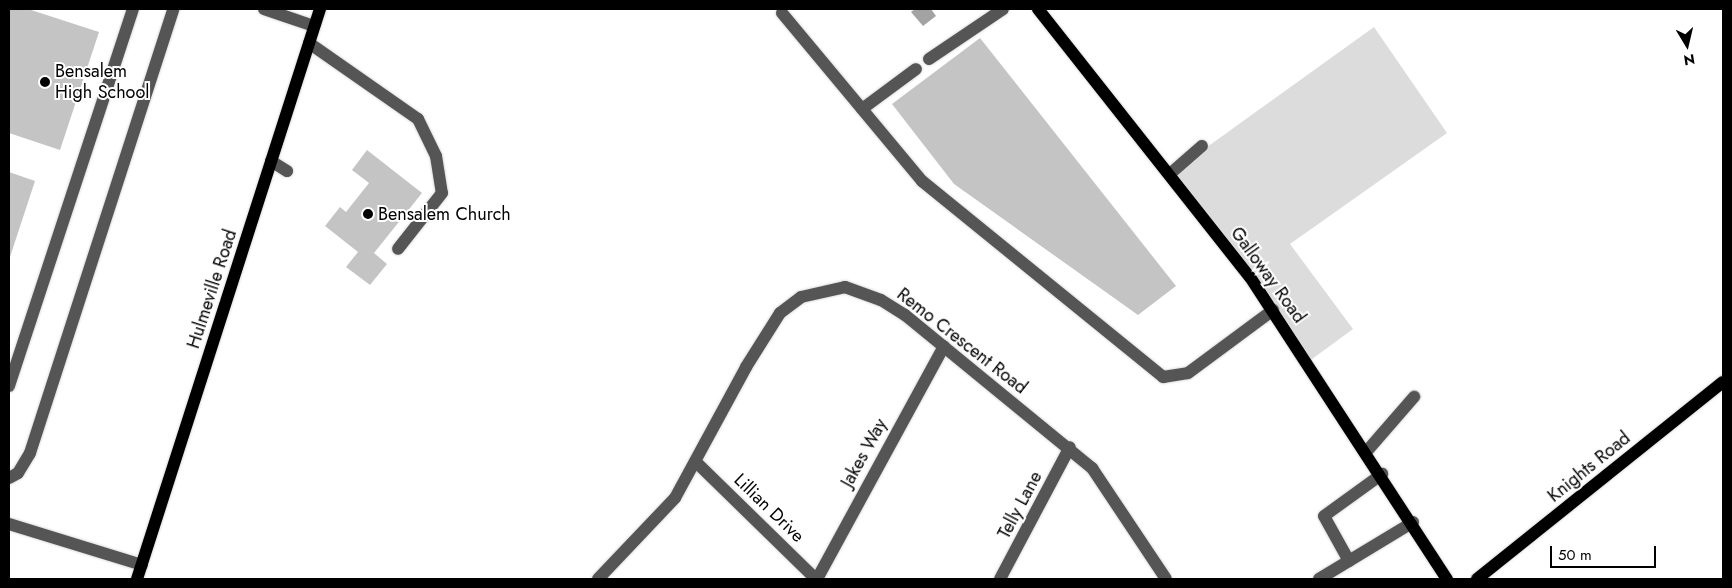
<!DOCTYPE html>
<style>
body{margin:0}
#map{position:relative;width:1732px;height:588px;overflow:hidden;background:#fff;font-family:Jost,sans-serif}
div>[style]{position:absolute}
.green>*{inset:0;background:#dcdcdc}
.water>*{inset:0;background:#a3a3a3}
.building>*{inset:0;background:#c4c4c4}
.roads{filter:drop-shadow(0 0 1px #dbdbdb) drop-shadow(0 0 1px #dbdbdb)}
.minor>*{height:12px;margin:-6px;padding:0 6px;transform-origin:6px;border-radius:6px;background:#555}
.major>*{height:12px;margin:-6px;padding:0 6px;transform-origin:6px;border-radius:6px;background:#000}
.dots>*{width:14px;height:14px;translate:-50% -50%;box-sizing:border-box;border:2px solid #fff;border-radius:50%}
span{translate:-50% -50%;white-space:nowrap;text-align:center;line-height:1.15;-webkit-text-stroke:4px #fff;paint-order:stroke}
.poi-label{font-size:18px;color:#000}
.left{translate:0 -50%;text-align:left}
.street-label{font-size:18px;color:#000}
.frame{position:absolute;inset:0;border:10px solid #000;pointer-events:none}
.north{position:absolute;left:1662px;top:20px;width:50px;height:50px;-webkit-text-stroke:4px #fff;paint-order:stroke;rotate:171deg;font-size:14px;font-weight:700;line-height:20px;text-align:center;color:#000}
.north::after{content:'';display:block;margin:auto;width:18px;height:22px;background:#000;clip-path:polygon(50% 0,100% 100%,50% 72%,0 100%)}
.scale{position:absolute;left:1550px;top:546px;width:106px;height:22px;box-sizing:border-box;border:2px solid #000;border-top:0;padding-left:6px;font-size:15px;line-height:18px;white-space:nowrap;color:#000;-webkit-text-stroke:4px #fff;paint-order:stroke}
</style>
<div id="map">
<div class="green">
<i style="clip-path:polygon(1374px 27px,1447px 133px,1290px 244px,1353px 329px,1308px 362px,1171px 173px)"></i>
</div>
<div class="water">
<i style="clip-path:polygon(915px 9px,931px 9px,936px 16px,923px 26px,911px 12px)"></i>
</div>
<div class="building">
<i style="clip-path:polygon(9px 9px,28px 9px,99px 32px,60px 150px,9px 133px)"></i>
<i style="clip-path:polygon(980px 38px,1176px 286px,1138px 315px,954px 184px,892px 104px)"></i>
<i style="clip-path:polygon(367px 150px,422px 193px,374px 253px,387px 264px,370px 285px,346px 267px,358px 252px,325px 226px,340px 207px,346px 212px,369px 183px,352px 170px)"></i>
<i style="clip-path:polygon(9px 172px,35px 181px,9px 260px)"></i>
</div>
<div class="roads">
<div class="minor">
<i style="left:264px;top:9px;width:53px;rotate:18.8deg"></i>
<i style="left:782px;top:13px;width:219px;rotate:50.2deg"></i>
<i style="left:922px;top:181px;width:311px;rotate:39.1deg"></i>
<i style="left:1163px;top:377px;width:25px;rotate:-9deg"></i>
<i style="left:1188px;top:373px;width:106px;rotate:-36.5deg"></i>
<i style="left:309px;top:43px;width:133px;rotate:34.9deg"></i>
<i style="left:418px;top:119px;width:41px;rotate:64.1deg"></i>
<i style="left:436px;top:156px;width:37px;rotate:81deg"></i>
<i style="left:442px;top:193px;width:71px;rotate:128.2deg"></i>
<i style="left:929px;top:59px;width:89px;rotate:-34deg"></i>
<i style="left:862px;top:109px;width:67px;rotate:-36.5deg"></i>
<i style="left:271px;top:161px;width:19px;rotate:32deg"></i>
<i style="left:1171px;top:173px;width:41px;rotate:-41.1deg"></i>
<i style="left:9px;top:386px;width:397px;rotate:-71.8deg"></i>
<i style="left:1367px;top:451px;width:72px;rotate:-49deg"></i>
<i style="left:697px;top:463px;width:166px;rotate:44.3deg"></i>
<i style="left:9px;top:478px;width:10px;rotate:-29deg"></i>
<i style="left:18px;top:473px;width:23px;rotate:-59deg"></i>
<i style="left:30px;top:453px;width:466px;rotate:-72.1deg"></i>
<i style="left:9px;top:524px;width:139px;rotate:17.1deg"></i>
<i style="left:1349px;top:561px;width:51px;rotate:-119.1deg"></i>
<i style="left:1324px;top:516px;width:72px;rotate:-35.9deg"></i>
<i style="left:598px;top:579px;width:112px;rotate:-46.5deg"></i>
<i style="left:675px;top:498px;width:149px;rotate:-61.5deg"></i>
<i style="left:746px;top:367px;width:64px;rotate:-57.8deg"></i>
<i style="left:780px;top:313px;width:26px;rotate:-37deg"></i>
<i style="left:801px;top:297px;width:45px;rotate:-12.8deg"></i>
<i style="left:845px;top:287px;width:38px;rotate:20deg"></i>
<i style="left:881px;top:300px;width:28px;rotate:32deg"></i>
<i style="left:905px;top:315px;width:242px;rotate:39.3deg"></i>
<i style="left:1092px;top:468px;width:133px;rotate:56.3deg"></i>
<i style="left:817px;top:579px;width:265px;rotate:-61.4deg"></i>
<i style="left:1000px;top:579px;width:149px;rotate:-62.1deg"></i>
<i style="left:1319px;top:579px;width:110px;rotate:-31.2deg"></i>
</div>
<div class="major">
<i style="left:1038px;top:9px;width:342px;rotate:51.7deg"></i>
<i style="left:1250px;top:277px;width:361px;rotate:56.9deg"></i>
<i style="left:137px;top:579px;width:599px;rotate:-72.2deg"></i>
<i style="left:1477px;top:579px;width:315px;rotate:-38.7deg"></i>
</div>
</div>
<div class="dots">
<i style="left:45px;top:82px;background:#000"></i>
<i style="left:368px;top:214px;background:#000"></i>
</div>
<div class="poi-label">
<span class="left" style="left:55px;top:82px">Bensalem<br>High School</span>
<span class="left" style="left:378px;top:214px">Bensalem Church</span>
</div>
<div class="street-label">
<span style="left:1268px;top:275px;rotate:54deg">Galloway Road</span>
<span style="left:212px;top:289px;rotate:-72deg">Hulmeville Road</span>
<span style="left:962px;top:341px;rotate:38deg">Remo Crescent Road</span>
<span style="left:864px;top:453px;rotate:-61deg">Jakes Way</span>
<span style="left:1589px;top:467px;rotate:-39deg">Knights Road</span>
<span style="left:1020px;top:505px;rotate:-62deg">Telly Lane</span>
<span style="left:769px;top:508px;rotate:44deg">Lillian Drive</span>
</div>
<div class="frame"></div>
<div class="north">N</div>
<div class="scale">50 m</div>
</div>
